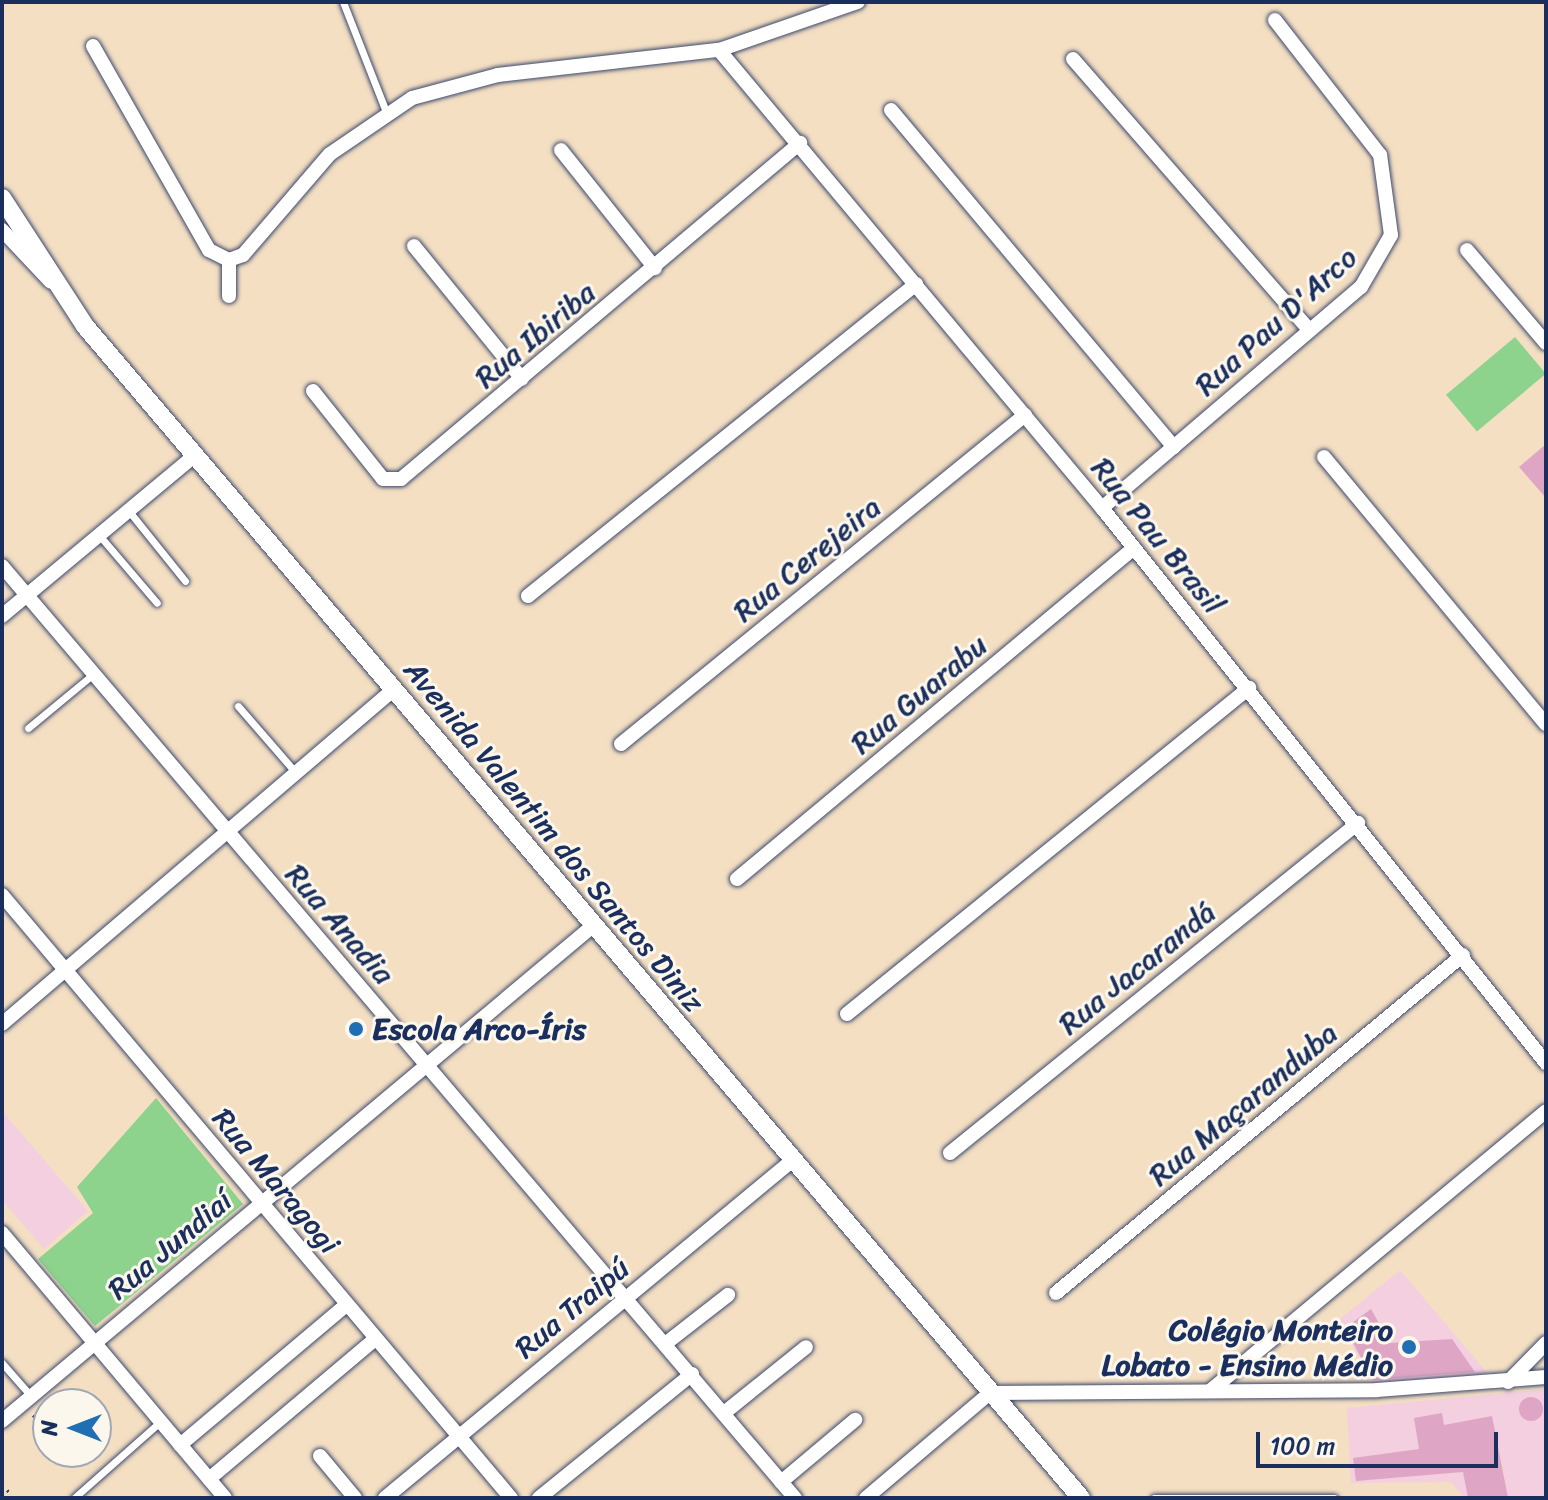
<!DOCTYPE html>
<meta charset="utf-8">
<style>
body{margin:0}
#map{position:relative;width:1548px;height:1500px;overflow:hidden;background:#f4dfc3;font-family:Sriracha,sans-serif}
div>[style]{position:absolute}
.built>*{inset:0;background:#f3cfe0}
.green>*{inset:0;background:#8dd38d;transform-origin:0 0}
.building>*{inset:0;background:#dea6c4}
.round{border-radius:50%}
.path>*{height:3px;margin-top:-1.5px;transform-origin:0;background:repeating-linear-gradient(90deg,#3c496d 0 2px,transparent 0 8px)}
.roads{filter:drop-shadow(0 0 2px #3c496d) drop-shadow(0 0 2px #3c496d)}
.service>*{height:7px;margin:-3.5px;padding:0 3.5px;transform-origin:3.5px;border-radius:3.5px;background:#fff}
.minor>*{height:14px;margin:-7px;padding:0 7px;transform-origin:7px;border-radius:7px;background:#fff}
.tertiary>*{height:18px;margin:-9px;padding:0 9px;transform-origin:9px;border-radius:9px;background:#fff}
.dots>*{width:22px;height:22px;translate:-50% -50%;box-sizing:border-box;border:4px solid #fbf7ec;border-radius:50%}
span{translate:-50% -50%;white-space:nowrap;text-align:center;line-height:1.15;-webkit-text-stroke:6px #fbf7ec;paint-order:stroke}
.street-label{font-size:30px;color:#1b2f5e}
.poi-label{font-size:30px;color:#1b2f5e;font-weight:700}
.left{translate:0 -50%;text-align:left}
.right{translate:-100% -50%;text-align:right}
.frame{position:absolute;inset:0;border:4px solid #1b2f5e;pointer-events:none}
.north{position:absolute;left:32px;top:1388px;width:80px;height:80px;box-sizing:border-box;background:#fbf7ec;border:2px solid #a1a7b3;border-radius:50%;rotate:270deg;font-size:22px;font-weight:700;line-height:32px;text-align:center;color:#1b2f5e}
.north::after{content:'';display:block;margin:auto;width:28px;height:36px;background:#1f6fb2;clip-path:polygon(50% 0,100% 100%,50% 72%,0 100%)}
.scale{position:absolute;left:1256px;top:1432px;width:242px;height:36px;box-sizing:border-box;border:4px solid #1b2f5e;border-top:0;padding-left:10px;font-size:24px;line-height:28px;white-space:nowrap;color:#1b2f5e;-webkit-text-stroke:6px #fbf7ec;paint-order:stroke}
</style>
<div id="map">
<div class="built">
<i style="clip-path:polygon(2px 1111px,88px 1211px,44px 1249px,2px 1200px)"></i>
<i style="clip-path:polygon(1400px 1270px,1487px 1373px,1372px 1383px,1339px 1320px)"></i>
<i style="clip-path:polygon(1546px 1389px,1546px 1498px,1464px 1498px,1451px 1482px,1351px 1483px,1347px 1408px)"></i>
</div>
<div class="green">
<i style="left:1515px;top:337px;width:48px;height:90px;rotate:50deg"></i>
<i style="clip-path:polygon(156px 1098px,243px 1204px,95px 1326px,38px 1259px,93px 1213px,77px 1187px)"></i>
</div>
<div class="building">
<i style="clip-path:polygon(1546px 444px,1546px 498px,1519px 467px)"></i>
<i style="clip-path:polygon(1371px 1309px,1390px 1343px,1452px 1339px,1475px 1372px,1373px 1380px,1345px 1328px)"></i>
<i class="round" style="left:1519px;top:1397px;width:24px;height:24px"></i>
<i style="clip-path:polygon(1442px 1413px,1444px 1425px,1492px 1416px,1508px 1498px,1468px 1498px,1463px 1472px,1356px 1481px,1353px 1458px,1419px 1449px,1414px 1418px)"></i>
</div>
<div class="path">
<i style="left:33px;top:1415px;width:22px;rotate:47deg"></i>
<i style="left:66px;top:1452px;width:8px;rotate:50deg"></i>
<i style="left:2px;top:1484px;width:18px;rotate:49deg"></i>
</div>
<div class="roads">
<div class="service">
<i style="left:343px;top:2px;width:118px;rotate:68.6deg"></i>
<i style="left:128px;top:510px;width:91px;rotate:51.2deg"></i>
<i style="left:99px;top:535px;width:89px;rotate:49.5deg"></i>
<i style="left:238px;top:706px;width:89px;rotate:49.1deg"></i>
<i style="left:28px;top:728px;width:83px;rotate:-39.6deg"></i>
<i style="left:2px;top:1363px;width:44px;rotate:48.7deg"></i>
<i style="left:74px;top:1498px;width:116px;rotate:-41.5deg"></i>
<i style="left:1154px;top:1498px;width:180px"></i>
</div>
<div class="minor">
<i style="left:93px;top:46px;width:235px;rotate:60.4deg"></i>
<i style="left:209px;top:250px;width:22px;rotate:27deg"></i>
<i style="left:229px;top:260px;width:15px;rotate:-20deg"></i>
<i style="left:243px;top:255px;width:133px;rotate:-49.3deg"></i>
<i style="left:330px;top:154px;width:99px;rotate:-34.3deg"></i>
<i style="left:412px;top:98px;width:89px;rotate:-15deg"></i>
<i style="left:498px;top:75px;width:222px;rotate:-6.5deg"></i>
<i style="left:719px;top:50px;width:147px;rotate:-19.1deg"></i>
<i style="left:719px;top:50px;width:597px;rotate:50.1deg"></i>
<i style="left:1102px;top:508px;width:711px;rotate:51.34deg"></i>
<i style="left:1073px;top:59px;width:359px;rotate:48.9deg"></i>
<i style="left:891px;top:110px;width:440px;rotate:50deg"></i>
<i style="left:561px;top:150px;width:151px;rotate:51.5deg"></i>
<i style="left:2px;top:230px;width:71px;rotate:46.7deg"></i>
<i style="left:414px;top:246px;width:171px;rotate:50.9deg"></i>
<i style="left:1467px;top:250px;width:122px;rotate:49.7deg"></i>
<i style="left:229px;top:260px;width:36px;rotate:90deg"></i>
<i style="left:313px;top:391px;width:112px;rotate:51.5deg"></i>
<i style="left:383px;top:479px;width:18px"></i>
<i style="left:401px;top:479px;width:522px;rotate:-40.1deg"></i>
<i style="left:1324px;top:457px;width:347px;rotate:50.3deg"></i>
<i style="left:1102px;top:508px;width:340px;rotate:-40.5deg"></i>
<i style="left:1361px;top:287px;width:60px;rotate:-60deg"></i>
<i style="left:1391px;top:235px;width:81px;rotate:-97.8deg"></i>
<i style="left:1380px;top:155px;width:171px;rotate:-127.9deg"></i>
<i style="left:2px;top:566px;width:1224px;rotate:49.61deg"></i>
<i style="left:528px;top:596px;width:498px;rotate:-38.8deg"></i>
<i style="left:2px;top:616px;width:251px;rotate:-39.8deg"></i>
<i style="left:621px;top:744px;width:521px;rotate:-39.16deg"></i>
<i style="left:737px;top:879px;width:517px;rotate:-39.82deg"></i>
<i style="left:2px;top:895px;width:789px;rotate:49.83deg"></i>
<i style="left:847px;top:1014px;width:518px;rotate:-39.04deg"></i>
<i style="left:2px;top:1024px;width:514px;rotate:-40.5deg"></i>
<i style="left:950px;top:1153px;width:525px;rotate:-38.97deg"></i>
<i style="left:2px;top:1233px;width:346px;rotate:49.9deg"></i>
<i style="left:1056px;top:1293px;width:529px;rotate:-39.71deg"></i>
<i style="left:665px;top:1344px;width:80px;rotate:-37.9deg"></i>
<i style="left:1508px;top:1382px;width:54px;rotate:-45.7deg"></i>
<i style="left:1210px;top:1391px;width:437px;rotate:-39.8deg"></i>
<i style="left:724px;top:1413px;width:105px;rotate:-38.8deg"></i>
<i style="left:2px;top:1421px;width:772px;rotate:-39.96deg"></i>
<i style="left:180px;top:1445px;width:217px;rotate:-40.1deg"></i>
<i style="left:320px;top:1456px;width:55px;rotate:50.2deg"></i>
<i style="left:209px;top:1479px;width:217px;rotate:-40.1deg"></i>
<i style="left:781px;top:1482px;width:97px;rotate:-40deg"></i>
<i style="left:385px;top:1498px;width:531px;rotate:-39.65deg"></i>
<i style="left:539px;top:1498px;width:197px;rotate:-39deg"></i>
<i style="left:866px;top:1498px;width:162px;rotate:-40.3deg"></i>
<i style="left:990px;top:1393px;width:387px;rotate:-0.4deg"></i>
<i style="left:1377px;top:1390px;width:169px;rotate:-4.4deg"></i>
</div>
<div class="tertiary">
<i style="left:2px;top:198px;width:153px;rotate:57deg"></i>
<i style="left:85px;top:326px;width:1538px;rotate:49.64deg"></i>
</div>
</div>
<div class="dots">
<i style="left:356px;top:1029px;background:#1f6fb2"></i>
<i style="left:1409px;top:1347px;background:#1f6fb2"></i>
</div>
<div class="street-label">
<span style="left:1276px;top:321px;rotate:-42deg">Rua Pau D'Arco</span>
<span style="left:535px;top:335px;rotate:-40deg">Rua Ibiriba</span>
<span style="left:1158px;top:536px;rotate:51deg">Rua Pau Brasil</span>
<span style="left:807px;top:559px;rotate:-39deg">Rua Cerejeira</span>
<span style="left:919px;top:694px;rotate:-40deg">Rua Guarabu</span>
<span style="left:554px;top:836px;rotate:50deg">Avenida Valentim dos Santos Diniz</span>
<span style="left:340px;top:924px;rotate:49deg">Rua Anadia</span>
<span style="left:1137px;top:968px;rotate:-39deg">Rua Jacarandá</span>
<span style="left:1243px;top:1104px;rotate:-40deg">Rua Maçaranduba</span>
<span style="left:276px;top:1181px;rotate:50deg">Rua Maragogi</span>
<span style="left:170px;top:1245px;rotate:-40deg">Rua Jundiaí</span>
<span style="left:572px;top:1308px;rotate:-40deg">Rua Traipú</span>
</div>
<div class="poi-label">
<span class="left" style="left:372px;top:1029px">Escola Arco-Íris</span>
<span class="right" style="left:1393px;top:1347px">Colégio Monteiro<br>Lobato - Ensino Médio</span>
</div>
<div class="frame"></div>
<div class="north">N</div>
<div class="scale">100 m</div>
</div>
